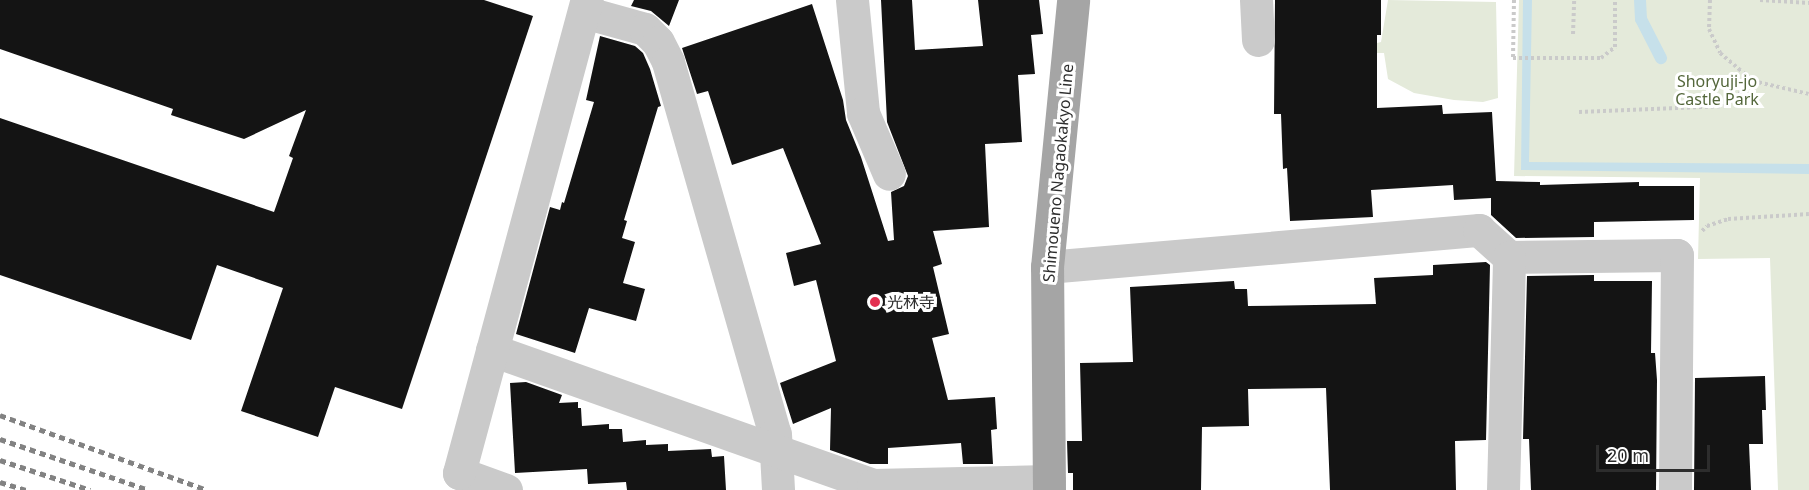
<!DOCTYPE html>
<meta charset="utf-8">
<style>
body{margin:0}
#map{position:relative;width:1809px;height:490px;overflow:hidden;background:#fff;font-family:"Noto Sans","Noto Sans JP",sans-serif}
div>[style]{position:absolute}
.green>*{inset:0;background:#e4eada}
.water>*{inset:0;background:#c6e0ea}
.stream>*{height:12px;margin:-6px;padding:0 6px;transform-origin:6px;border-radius:6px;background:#c6e0ea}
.building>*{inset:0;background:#141414}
.path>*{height:4px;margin-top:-2px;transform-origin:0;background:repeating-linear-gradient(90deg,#cacaca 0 3px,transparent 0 6px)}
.minor>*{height:33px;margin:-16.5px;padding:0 16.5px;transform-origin:16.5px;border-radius:16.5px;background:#cacaca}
.major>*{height:33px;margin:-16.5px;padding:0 16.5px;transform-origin:16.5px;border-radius:16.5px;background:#a5a5a5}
.rail>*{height:4.5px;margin-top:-2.25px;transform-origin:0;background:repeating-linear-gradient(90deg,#828282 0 6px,transparent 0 10.5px)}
.dots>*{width:16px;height:16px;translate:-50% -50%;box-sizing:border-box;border:3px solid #fff;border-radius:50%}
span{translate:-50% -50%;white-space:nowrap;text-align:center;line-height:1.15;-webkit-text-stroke:6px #fff;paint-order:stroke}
.park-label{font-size:16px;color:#54673b}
.street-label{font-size:16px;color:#2d2d2d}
.poi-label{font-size:16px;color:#2d2d2d}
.left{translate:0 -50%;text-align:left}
.scale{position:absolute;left:1596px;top:445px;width:114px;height:27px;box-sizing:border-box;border:3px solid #2d2d2d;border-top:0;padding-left:8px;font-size:18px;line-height:21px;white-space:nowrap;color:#2d2d2d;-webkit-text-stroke:4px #fff;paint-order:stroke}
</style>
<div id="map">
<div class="green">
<i style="clip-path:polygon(1388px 0,1496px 2px,1498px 98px,1483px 102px,1454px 100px,1414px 93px,1388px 79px,1384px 53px,1363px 53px,1365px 46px,1381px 42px)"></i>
<i style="clip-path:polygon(1519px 0,1809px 0,1809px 490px,1778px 490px,1770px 258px,1698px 259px,1700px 178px,1514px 176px)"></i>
</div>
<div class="water">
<i style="clip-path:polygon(1523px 0,1532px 0,1529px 162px,1809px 164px,1809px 174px,1521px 170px)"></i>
</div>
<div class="stream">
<i style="left:1640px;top:0;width:19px;rotate:87deg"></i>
<i style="left:1641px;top:19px;width:44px;rotate:62.9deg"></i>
</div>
<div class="building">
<i style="clip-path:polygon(0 0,484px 0,533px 16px,402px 409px,335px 387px,318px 437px,241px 411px,283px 288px,217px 265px,191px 340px,0 275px,0 118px,274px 212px,293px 158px,289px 156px,306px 110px,244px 139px,171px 115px,173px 109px,0 49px)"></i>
<i style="clip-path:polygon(634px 0,679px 0,669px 26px,651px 11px,631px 6px)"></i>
<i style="clip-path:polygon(881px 0,912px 0,915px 50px,983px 46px,978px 0,1039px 0,1043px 34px,1031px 35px,1035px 74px,1018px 75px,1022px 142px,985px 144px,989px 227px,933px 231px,942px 264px,933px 267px,949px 334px,932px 338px,948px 400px,995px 397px,997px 429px,991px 430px,993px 464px,963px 464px,961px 443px,888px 448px,888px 464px,870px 464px,830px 450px,831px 408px,793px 424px,780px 383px,836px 361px,816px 280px,794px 286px,786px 253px,821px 244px,783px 148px,732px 165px,708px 91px,697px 94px,682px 48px,812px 4px,843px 100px,846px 120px,861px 157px,888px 241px,894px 240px,891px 192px,904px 186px,908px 176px,887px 122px)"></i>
<i style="clip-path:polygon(1275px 0,1381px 0,1381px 35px,1377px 35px,1377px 108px,1442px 105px,1443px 114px,1492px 112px,1496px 181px,1540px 182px,1540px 185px,1639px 182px,1639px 186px,1694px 186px,1694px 220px,1594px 222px,1594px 237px,1516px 238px,1491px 215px,1491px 198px,1454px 200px,1453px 185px,1371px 190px,1373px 217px,1290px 221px,1287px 168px,1283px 169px,1281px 114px,1274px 114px)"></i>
<i style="clip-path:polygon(600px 36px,635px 46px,643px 53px,650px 69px,661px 106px,658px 107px,624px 220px,627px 221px,622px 238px,635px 242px,623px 283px,645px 289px,636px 321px,589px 308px,575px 353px,516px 334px,550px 207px,560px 210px,562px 202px,564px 203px,594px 102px,586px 100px)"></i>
<i style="clip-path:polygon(1486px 262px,1490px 265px,1486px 440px,1455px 441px,1456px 490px,1330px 490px,1326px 388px,1248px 389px,1249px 426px,1202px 427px,1201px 490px,1073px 490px,1073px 473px,1068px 473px,1067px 441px,1082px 441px,1080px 363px,1133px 362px,1130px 287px,1234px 281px,1235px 289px,1247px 289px,1248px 306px,1376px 304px,1374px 278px,1433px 275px,1433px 265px)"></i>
<i style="clip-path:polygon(1594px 275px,1594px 281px,1652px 281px,1651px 353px,1655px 353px,1657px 380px,1656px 490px,1531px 490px,1529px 439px,1523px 439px,1527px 276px)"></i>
<i style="clip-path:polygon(1765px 376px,1766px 410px,1762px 410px,1763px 444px,1749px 444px,1751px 490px,1694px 490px,1695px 378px)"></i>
<i style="clip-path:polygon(526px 382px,562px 395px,559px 403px,578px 402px,578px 408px,581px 408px,582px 426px,609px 424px,609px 429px,622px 429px,623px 442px,646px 440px,646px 445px,668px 444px,668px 451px,711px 449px,712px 457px,724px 456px,726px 490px,627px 490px,626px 482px,588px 484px,587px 469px,515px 473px,510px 383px)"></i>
</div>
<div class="path">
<i style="left:1514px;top:0;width:58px;rotate:91deg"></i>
<i style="left:1513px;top:58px;width:88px"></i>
<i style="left:1601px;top:58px;width:18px;rotate:-38deg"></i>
<i style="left:1615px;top:47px;width:47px;rotate:-90deg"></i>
<i style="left:1710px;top:0;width:29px;rotate:92deg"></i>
<i style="left:1709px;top:29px;width:26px;rotate:65deg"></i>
<i style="left:1720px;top:53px;width:43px;rotate:40.3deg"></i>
<i style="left:1753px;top:81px;width:57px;rotate:13.1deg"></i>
<i style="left:1760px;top:0;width:49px;rotate:3.5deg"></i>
<i style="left:1573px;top:34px;width:34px;rotate:-88deg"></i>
<i style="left:1579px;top:112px;width:147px;rotate:-2.3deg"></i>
<i style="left:1726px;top:106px;width:37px;rotate:-43deg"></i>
<i style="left:1702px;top:231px;width:7px;rotate:-45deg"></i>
<i style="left:1707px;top:226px;width:22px;rotate:-18deg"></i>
<i style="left:1728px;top:219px;width:81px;rotate:-3.5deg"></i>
</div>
<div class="minor">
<i style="left:852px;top:0;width:114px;rotate:84.4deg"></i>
<i style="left:863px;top:113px;width:66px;rotate:66.9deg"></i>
<i style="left:1256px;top:0;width:40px;rotate:87.1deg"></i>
<i style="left:584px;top:12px;width:63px;rotate:15.6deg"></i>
<i style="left:645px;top:29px;width:18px;rotate:45deg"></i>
<i style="left:658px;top:42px;width:22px;rotate:63deg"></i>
<i style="left:668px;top:62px;width:387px;rotate:74deg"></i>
<i style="left:775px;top:434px;width:56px;rotate:86.9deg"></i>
<i style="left:1047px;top:267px;width:434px;rotate:-4.9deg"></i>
<i style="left:1479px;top:230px;width:40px;rotate:42deg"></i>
<i style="left:1509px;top:257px;width:168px;rotate:-0.7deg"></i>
<i style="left:1677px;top:255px;width:235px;rotate:90.5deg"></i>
<i style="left:492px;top:350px;width:404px;rotate:19.5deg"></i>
<i style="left:873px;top:485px;width:176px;rotate:-1.3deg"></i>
<i style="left:506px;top:490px;width:50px;rotate:-160.1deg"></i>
<i style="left:459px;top:473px;width:490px;rotate:-74.9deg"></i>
<i style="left:1503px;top:490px;width:233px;rotate:-88.5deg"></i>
</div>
<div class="major">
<i style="left:1049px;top:490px;width:223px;rotate:-90.5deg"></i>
<i style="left:1047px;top:267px;width:268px;rotate:-84.4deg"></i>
</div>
<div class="rail">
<i style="left:0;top:415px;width:220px;rotate:19.9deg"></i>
<i style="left:0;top:439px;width:157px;rotate:18.9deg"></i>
<i style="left:0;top:460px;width:95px;rotate:18.4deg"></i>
<i style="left:0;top:482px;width:27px;rotate:17deg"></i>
</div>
<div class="dots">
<i style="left:875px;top:302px;background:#e32f50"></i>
</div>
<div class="park-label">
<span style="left:1717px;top:90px">Shoryuji-jo<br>Castle Park</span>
</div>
<div class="street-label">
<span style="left:1058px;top:173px;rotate:-85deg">Shimoueno Nagaokakyo Line</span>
</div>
<div class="poi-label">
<span class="left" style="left:887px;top:302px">光林寺</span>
</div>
<div class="scale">20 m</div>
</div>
